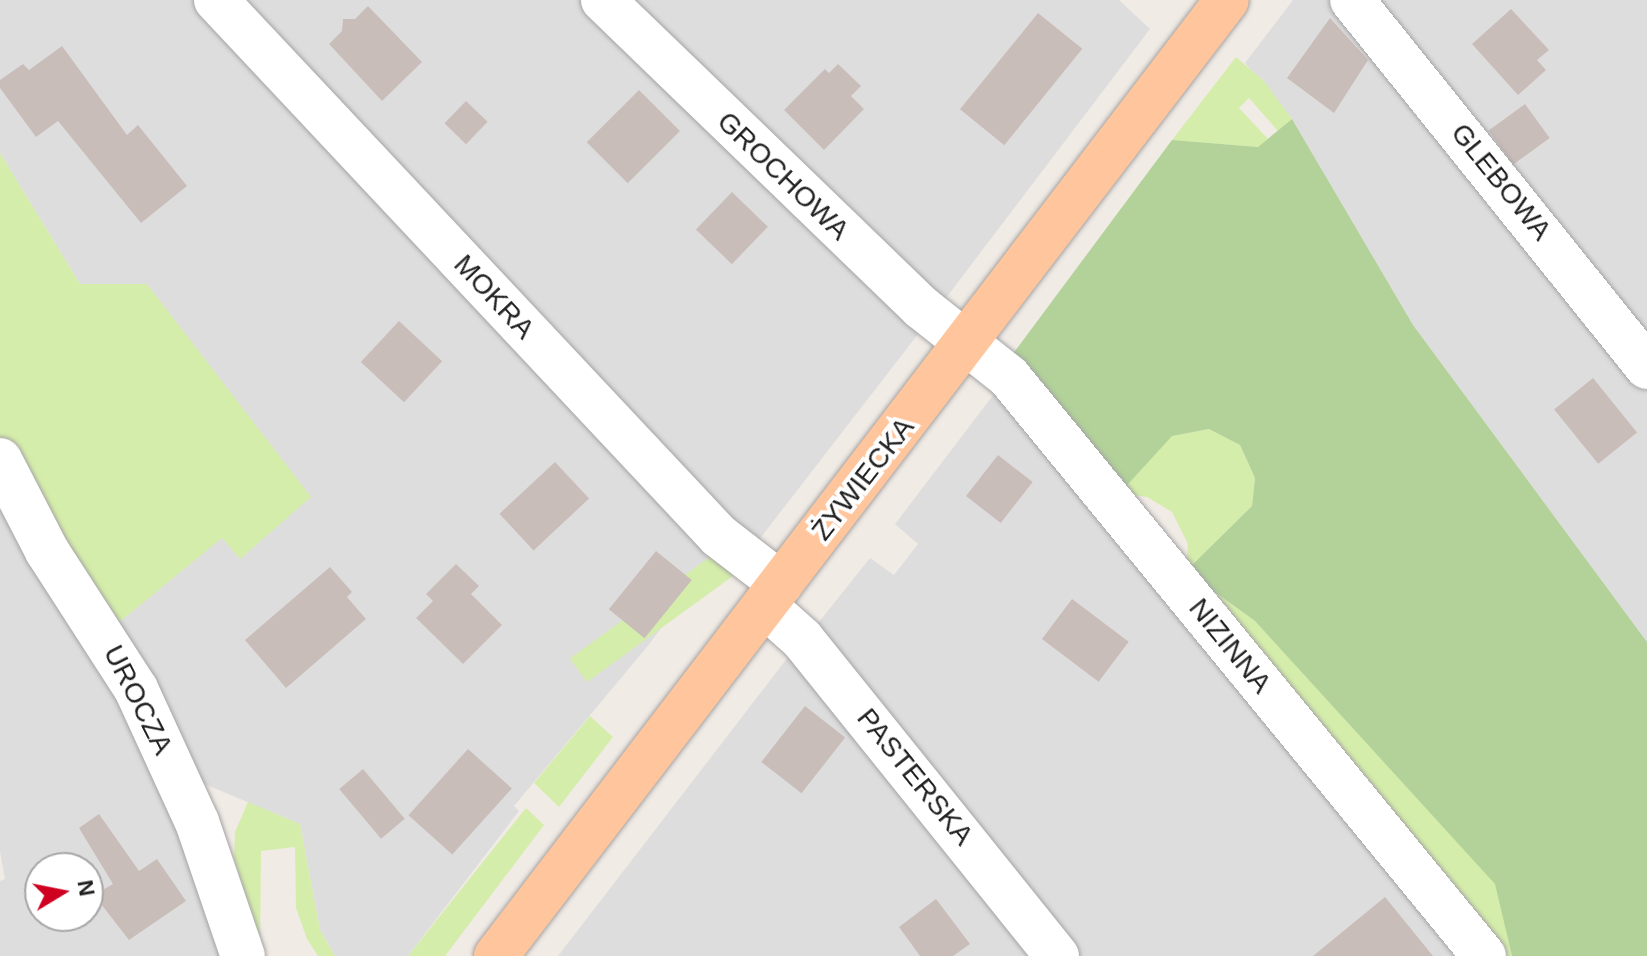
<!DOCTYPE html>
<meta charset="utf-8">
<style>
body{margin:0}
#map{position:relative;width:1647px;height:956px;overflow:hidden;background:#f1ebe6;font-family:Helvetica,sans-serif}
div>[style]{position:absolute}
.residential>*{inset:0;background:#dedddd}
.grass>*{inset:0;background:#d5edaa;transform-origin:0 0}
.forest>*{inset:0;background:#b2d299}
.building>*{inset:0;background:#c9bdb9;transform-origin:0 0}
.roads{filter:drop-shadow(0 0 2px #a4a4a4) drop-shadow(0 0 2px #a4a4a4)}
.minor>*{height:44px;margin:-22px;padding:0 22px;transform-origin:22px;border-radius:22px;background:#fff}
.major>*{height:44px;margin:-22px;padding:0 22px;transform-origin:22px;border-radius:22px;background:#ffc59c}
span{translate:-50% -50%;white-space:nowrap;text-align:center;line-height:1.15;-webkit-text-stroke:8px #fff;paint-order:stroke}
.street-label{font-size:28px;color:#202020}
.north{position:absolute;left:24px;top:852px;width:80px;height:80px;box-sizing:border-box;background:#fff;border:2px solid #a6a6a6;border-radius:50%;rotate:80deg;font-size:22px;font-weight:700;line-height:32px;text-align:center;color:#202020}
.north::after{content:'';display:block;margin:auto;width:28px;height:36px;background:#cf0020;clip-path:polygon(50% 0,100% 100%,50% 72%,0 100%)}
</style>
<div id="map">
<div class="residential">
<i style="clip-path:polygon(0 0,204px 0,718px 551px,647px 647px,514px 806px,519px 811px,408px 956px,335px 956px,320px 930px,300px 824px,202px 783px,112px 628px,222px 537px,241px 558px,147px 284px,80px 284px,0 153px)"></i>
<i style="clip-path:polygon(226px 0,591px 0,922px 329px,758px 541px,750px 540px)"></i>
<i style="clip-path:polygon(617px 0,1119px 0,1150px 29px,943px 302px)"></i>
<i style="clip-path:polygon(1293px 0,1342px 0,1647px 379px,1647px 642px,1413px 325px,1292px 119px,1245px 63px)"></i>
<i style="clip-path:polygon(1361px 0,1647px 0,1647px 354px)"></i>
<i style="clip-path:polygon(1000px 386px,1469px 956px,1067px 956px,811px 632px,870px 558px,894px 575px,918px 544px,895px 524px)"></i>
<i style="clip-path:polygon(evenodd,0 484px,126px 695px,230px 956px,0 956px,0 881px,5px 879px,0 852px,0 484px,40px 868px,88px 868px,88px 916px,40px 916px,40px 868px)"></i>
<i style="clip-path:polygon(795px 648px,1048px 956px,558px 956px)"></i>
</div>
<div class="grass">
<i style="clip-path:polygon(1236px 57px,1264px 81px,1292px 119px,1278px 131px,1249px 98px,1239px 108px,1268px 139px,1258px 147px,1172px 140px)"></i>
<i style="clip-path:polygon(0 153px,80px 284px,147px 284px,311px 497px,240px 559px,222px 538px,112px 628px,0 441px)"></i>
<i style="clip-path:polygon(1209px 429px,1240px 445px,1255px 478px,1252px 506px,1186px 571px,1255px 621px,1496px 884px,1512px 956px,1500px 956px,1186px 571px,1188px 544px,1172px 512px,1147px 497px,1120px 493px,1171px 436px)"></i>
<i style="left:718px;top:551px;width:29px;height:183px;rotate:54deg"></i>
<i style="clip-path:polygon(590px 716px,613px 737px,559px 807px,534px 783px)"></i>
<i style="clip-path:polygon(248px 802px,300px 824px,320px 930px,335px 956px,318px 956px,307px 939px,296px 908px,295px 847px,261px 851px,260px 952px,234px 857px,235px 832px)"></i>
<i style="clip-path:polygon(526px 808px,544px 825px,445px 956px,408px 956px)"></i>
</div>
<div class="forest">
<i style="clip-path:polygon(1292px 119px,1413px 325px,1647px 642px,1647px 956px,1512px 956px,1495px 884px,1255px 621px,1186px 571px,1252px 506px,1255px 478px,1240px 445px,1209px 429px,1172px 436px,1120px 493px,1012px 355px,1172px 140px,1258px 147px)"></i>
</div>
<div class="building">
<i style="clip-path:polygon(368px 6px,422px 62px,382px 101px,329px 44px,342px 31px,343px 19px,355px 19px)"></i>
<i style="clip-path:polygon(1511px 9px,1549px 50px,1537px 60px,1546px 70px,1518px 95px,1472px 44px)"></i>
<i style="left:1038px;top:13px;width:57px;height:124px;rotate:39deg"></i>
<i style="clip-path:polygon(1330px 18px,1368px 60px,1334px 113px,1287px 78px)"></i>
<i style="clip-path:polygon(62px 46px,127px 135px,138px 125px,187px 186px,141px 223px,58px 121px,36px 137px,0 88px,0 80px,23px 64px,29px 70px)"></i>
<i style="clip-path:polygon(838px 64px,861px 86px,851px 96px,864px 109px,824px 150px,784px 110px,825px 69px,829px 73px)"></i>
<i style="left:639px;top:90px;width:58px;height:74px;rotate:45deg"></i>
<i style="left:466px;top:101px;width:30px;height:31px;rotate:44deg"></i>
<i style="left:1525px;top:104px;width:42px;height:45px;rotate:54deg"></i>
<i style="left:732px;top:192px;width:50px;height:52px;rotate:44deg"></i>
<i style="left:399px;top:321px;width:59px;height:56px;rotate:43deg"></i>
<i style="left:1593px;top:378px;width:70px;height:50px;rotate:51deg"></i>
<i style="left:998px;top:455px;width:44px;height:52px;rotate:38deg"></i>
<i style="left:555px;top:462px;width:50px;height:76px;rotate:47deg"></i>
<i style="left:656px;top:551px;width:46px;height:75px;rotate:39deg"></i>
<i style="clip-path:polygon(456px 564px,479px 586px,471px 594px,502px 625px,463px 664px,416px 618px,433px 601px,426px 594px)"></i>
<i style="clip-path:polygon(330px 567px,352px 592px,347px 597px,366px 619px,286px 688px,245px 640px)"></i>
<i style="left:1072px;top:599px;width:71px;height:50px;rotate:37deg"></i>
<i style="left:805px;top:706px;width:51px;height:71px;rotate:38deg"></i>
<i style="left:468px;top:749px;width:59px;height:89px;rotate:42deg"></i>
<i style="left:363px;top:769px;width:65px;height:31px;rotate:50deg"></i>
<i style="clip-path:polygon(99px 814px,139px 871px,157px 859px,186px 901px,129px 940px,94px 895px,113px 884px,79px 828px)"></i>
<i style="clip-path:polygon(1385px 897px,1433px 956px,1313px 956px)"></i>
<i style="clip-path:polygon(936px 899px,970px 944px,953px 956px,920px 956px,899px 927px)"></i>
</div>
<div class="roads">
<div class="minor">
<i style="left:216px;top:0;width:735px;rotate:46.82deg"></i>
<i style="left:719px;top:536px;width:78px;rotate:37.7deg"></i>
<i style="left:603px;top:0;width:443px;rotate:44deg"></i>
<i style="left:922px;top:308px;width:111px;rotate:38.4deg"></i>
<i style="left:1009px;top:377px;width:749px;rotate:50.64deg"></i>
<i style="left:1352px;top:0;width:471px;rotate:51.2deg"></i>
<i style="left:0;top:460px;width:102px;rotate:62.7deg"></i>
<i style="left:47px;top:551px;width:164px;rotate:57.2deg"></i>
<i style="left:136px;top:689px;width:146px;rotate:65.4deg"></i>
<i style="left:197px;top:822px;width:142px;rotate:71.1deg"></i>
<i style="left:765px;top:606px;width:50px;rotate:41.7deg"></i>
<i style="left:802px;top:639px;width:407px;rotate:51.2deg"></i>
</div>
<div class="major">
<i style="left:496px;top:956px;width:1203px;rotate:-52.6deg"></i>
</div>
</div>
<div class="street-label">
<span style="left:783px;top:176px;rotate:44deg">GROCHOWA</span>
<span style="left:1501px;top:182px;rotate:51deg">GLEBOWA</span>
<span style="left:494px;top:297px;rotate:47deg">MOKRA</span>
<span style="left:863px;top:479px;rotate:-52deg">ŻYWIECKA</span>
<span style="left:1230px;top:646px;rotate:51deg">NIZINNA</span>
<span style="left:138px;top:700px;rotate:63deg">UROCZA</span>
<span style="left:915px;top:777px;rotate:51deg">PASTERSKA</span>
</div>
<div class="north">N</div>
</div>
